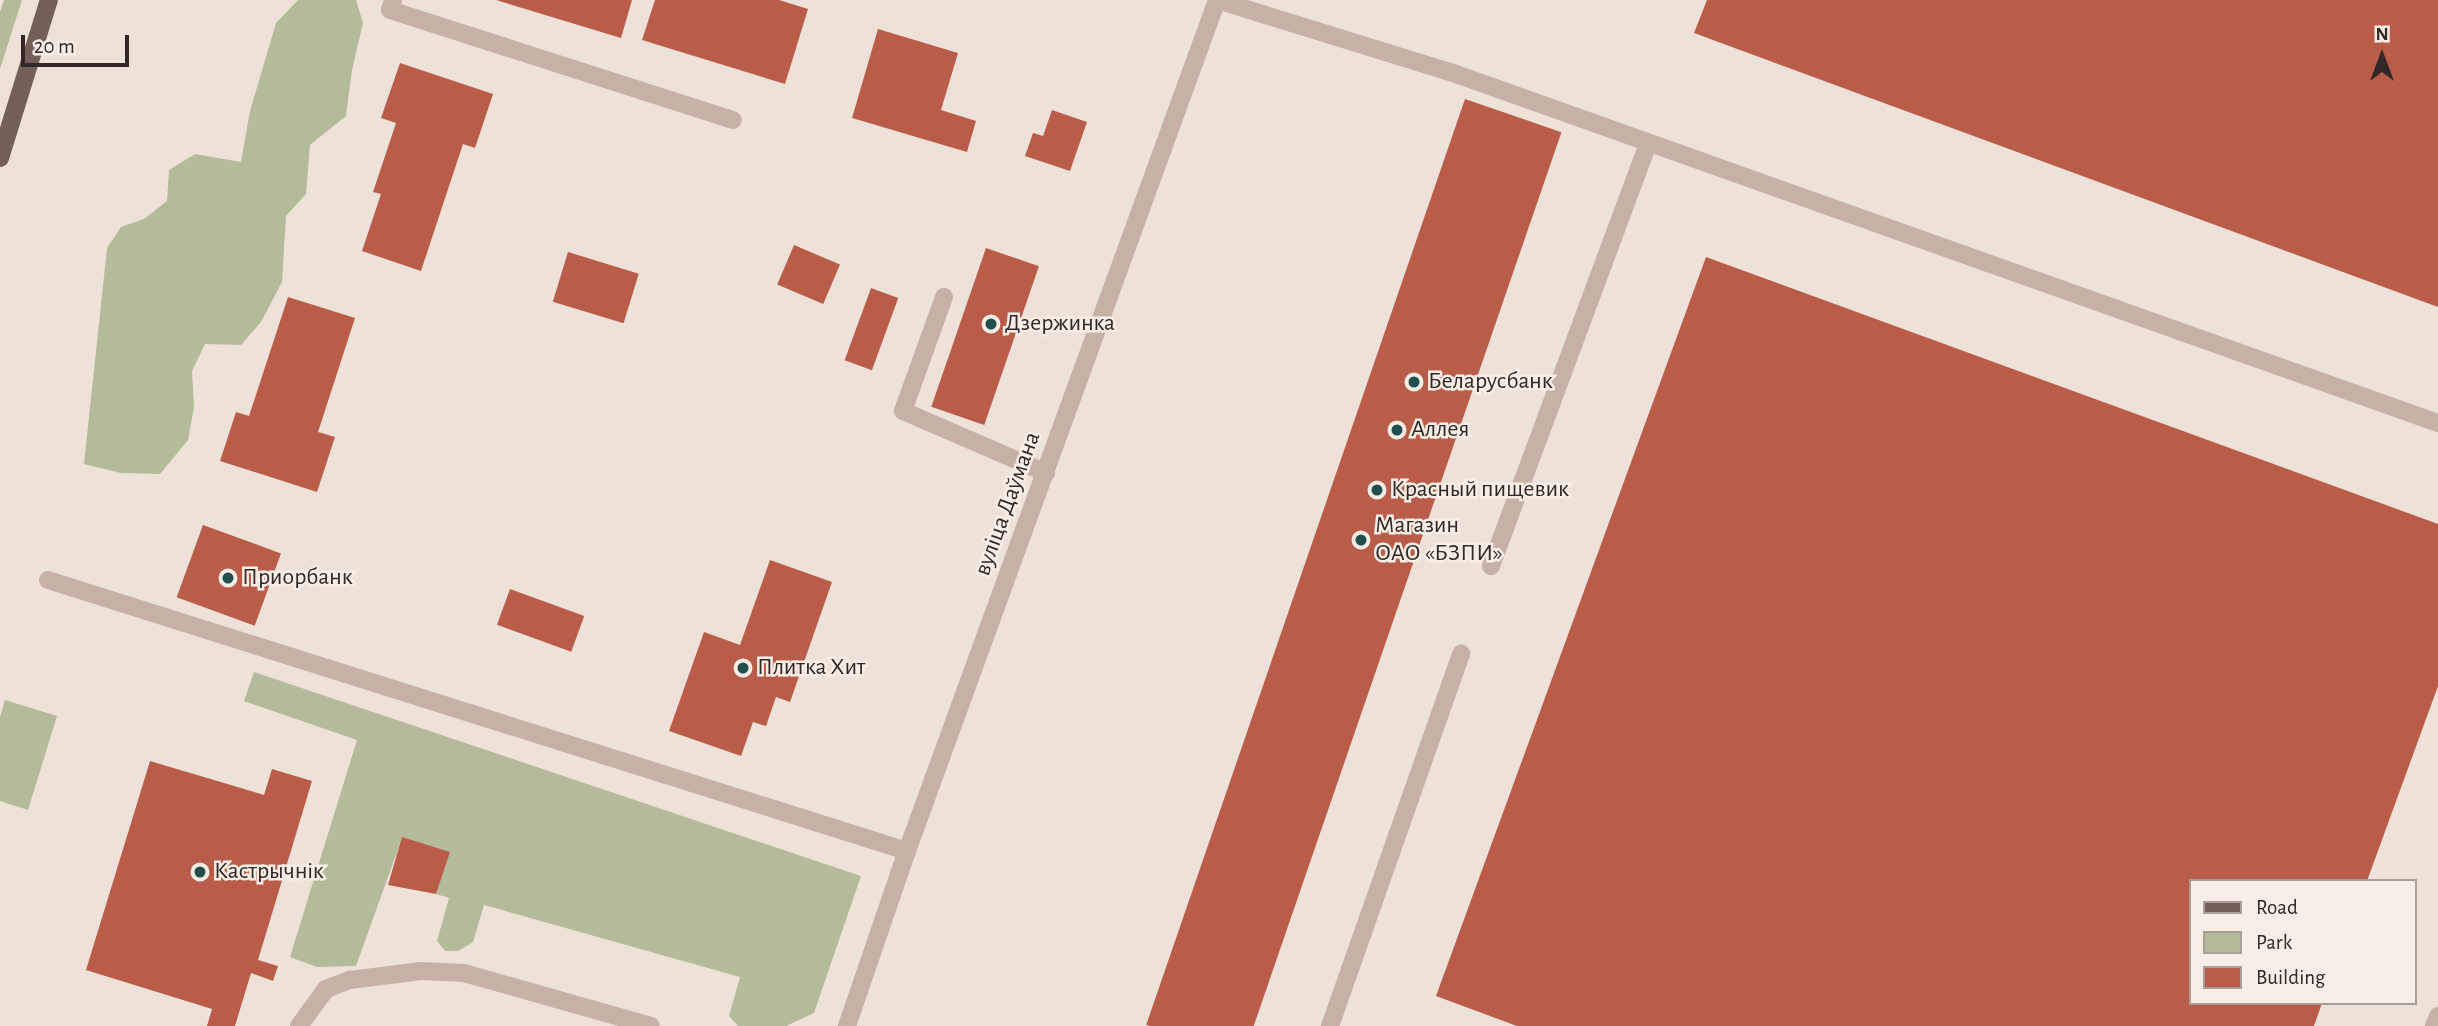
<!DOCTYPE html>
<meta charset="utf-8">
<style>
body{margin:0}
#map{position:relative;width:2438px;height:1026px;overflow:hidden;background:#eee2d8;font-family:"Alegreya Sans",sans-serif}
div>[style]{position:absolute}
.green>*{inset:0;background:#b3bb9a}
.building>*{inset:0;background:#ba5c4a;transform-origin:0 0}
.lane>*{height:18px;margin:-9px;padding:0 9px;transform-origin:9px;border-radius:9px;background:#c5b1a6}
.street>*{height:18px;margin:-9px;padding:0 9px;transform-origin:9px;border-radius:9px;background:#c5b1a6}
.primary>*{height:18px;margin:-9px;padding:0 9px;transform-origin:9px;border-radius:9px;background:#725f58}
.dots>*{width:19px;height:19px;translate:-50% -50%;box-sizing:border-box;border:4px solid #f7ede4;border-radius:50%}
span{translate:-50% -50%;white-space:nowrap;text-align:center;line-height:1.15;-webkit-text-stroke:5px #f7ede4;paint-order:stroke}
.poi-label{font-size:24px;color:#322926}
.left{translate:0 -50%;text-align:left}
.street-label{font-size:24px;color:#322926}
.legend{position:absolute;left:2189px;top:879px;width:228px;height:126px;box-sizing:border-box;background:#f7ede4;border:2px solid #a89f98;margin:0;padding:9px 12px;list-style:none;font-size:21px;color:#322926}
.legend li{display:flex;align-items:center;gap:14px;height:35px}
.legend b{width:35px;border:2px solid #a89f98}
.north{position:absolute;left:2347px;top:21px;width:70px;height:70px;-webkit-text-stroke:5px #f7ede4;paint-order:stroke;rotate:0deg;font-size:19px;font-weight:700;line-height:28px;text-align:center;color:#322926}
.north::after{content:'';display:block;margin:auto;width:24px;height:32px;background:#322926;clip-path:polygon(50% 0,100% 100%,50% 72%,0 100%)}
.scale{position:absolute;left:21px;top:35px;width:108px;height:32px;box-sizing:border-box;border:4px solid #322926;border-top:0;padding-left:9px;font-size:21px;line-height:24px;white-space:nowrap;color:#322926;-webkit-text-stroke:5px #f7ede4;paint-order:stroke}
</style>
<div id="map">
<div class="green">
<i style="clip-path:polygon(4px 0,22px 0,0 69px,0 12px)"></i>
<i style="clip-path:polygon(298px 0,356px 0,363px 23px,352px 70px,346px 116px,310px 145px,306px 194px,286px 216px,282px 282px,261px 322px,241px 345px,205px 344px,192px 371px,194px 407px,188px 440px,160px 474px,121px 473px,84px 464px,107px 248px,121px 227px,144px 219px,167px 201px,169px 170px,195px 154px,241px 162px,250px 111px,276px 23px)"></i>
<i style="clip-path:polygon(254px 672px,861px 876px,814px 1013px,786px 1026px,738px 1026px,729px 1016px,740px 977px,484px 905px,473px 942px,458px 951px,445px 951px,437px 941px,449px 898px,436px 894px,449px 852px,402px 838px,356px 966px,317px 967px,290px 957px,357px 740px,244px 701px)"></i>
<i style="clip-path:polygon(5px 700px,57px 716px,28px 810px,0 801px,0 717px)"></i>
</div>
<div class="building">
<i style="clip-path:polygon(496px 0,632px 0,621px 38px)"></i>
<i style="clip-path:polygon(655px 0,779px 0,808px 9px,785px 84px,642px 40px)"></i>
<i style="clip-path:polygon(1707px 0,2438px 0,2438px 307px,1694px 33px)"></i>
<i style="clip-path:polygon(878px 29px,958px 53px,941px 110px,976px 121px,967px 152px,852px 118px)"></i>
<i style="clip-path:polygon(400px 63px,493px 94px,475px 148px,463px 144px,421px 271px,362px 251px,381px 194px,373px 192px,396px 123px,381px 118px)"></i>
<i style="left:1465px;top:99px;width:102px;height:979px;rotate:19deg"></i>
<i style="clip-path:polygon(1052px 110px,1087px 122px,1070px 171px,1025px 156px,1033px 133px,1043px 136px)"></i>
<i style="left:794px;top:245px;width:50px;height:43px;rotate:23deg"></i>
<i style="left:986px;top:248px;width:56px;height:168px;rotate:19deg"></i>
<i style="left:568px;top:252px;width:74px;height:52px;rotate:17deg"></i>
<i style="clip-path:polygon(1706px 257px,2438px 524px,2438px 686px,2367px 881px,2191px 881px,2191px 1003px,2322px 1003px,2314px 1026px,1517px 1026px,1436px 996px)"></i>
<i style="left:871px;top:288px;width:29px;height:77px;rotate:20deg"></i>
<i style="clip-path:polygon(288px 297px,355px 318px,318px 432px,335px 437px,317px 492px,220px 461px,236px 412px,249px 416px)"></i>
<i style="left:203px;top:525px;width:83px;height:77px;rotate:20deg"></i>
<i style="clip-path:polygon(770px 560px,832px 582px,790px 702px,776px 697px,766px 726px,753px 722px,741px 756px,669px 731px,704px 632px,740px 645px)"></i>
<i style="left:510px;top:589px;width:79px;height:38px;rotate:20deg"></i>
<i style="clip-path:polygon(150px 761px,264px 795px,272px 769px,312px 781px,258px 960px,278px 966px,273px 981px,251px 973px,235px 1026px,207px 1026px,212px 1009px,86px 970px)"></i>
<i style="clip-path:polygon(402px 837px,450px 852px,436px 894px,388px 885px)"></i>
</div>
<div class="lane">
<i style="left:393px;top:0;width:10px;rotate:107deg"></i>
<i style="left:390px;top:10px;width:360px;rotate:17.8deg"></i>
<i style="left:1217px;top:0;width:250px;rotate:17.2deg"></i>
<i style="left:1456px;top:74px;width:1042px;rotate:19.57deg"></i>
<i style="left:944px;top:297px;width:121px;rotate:109.8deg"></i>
<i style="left:903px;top:411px;width:156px;rotate:23.4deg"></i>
<i style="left:1491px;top:566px;width:450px;rotate:-69.6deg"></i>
<i style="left:299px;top:1026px;width:46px;rotate:-53.9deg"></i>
<i style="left:326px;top:989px;width:26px;rotate:-21deg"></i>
<i style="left:350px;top:980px;width:72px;rotate:-7.2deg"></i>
<i style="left:421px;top:971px;width:43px;rotate:2.7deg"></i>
<i style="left:464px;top:973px;width:194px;rotate:15.8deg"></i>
<i style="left:1330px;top:1026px;width:395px;rotate:-70.6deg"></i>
<i style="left:2434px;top:1026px;width:11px;rotate:-68deg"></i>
</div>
<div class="street">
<i style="left:48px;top:580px;width:901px;rotate:17.51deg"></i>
<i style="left:847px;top:1026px;width:185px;rotate:-71.1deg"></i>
<i style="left:907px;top:851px;width:906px;rotate:-69.98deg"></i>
</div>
<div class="primary">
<i style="left:0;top:158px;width:165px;rotate:-72.8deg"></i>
</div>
<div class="dots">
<i style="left:991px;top:324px;background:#204f4e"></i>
<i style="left:1414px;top:382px;background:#204f4e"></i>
<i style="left:1397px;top:430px;background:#204f4e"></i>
<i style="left:1377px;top:490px;background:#204f4e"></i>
<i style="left:1361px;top:540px;background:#204f4e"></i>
<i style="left:228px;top:578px;background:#204f4e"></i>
<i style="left:743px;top:668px;background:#204f4e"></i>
<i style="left:200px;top:872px;background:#204f4e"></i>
</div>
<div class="poi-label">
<span class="left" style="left:1005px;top:324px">Дзержинка</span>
<span class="left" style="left:1428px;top:382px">Беларусбанк</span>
<span class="left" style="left:1411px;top:430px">Аллея</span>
<span class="left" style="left:1391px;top:490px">Красный пищевик</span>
<span class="left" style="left:1375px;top:540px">Магазин<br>ОАО «БЗПИ»</span>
<span class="left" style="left:242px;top:578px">Приорбанк</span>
<span class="left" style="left:757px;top:668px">Плитка Хит</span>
<span class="left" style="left:214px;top:872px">Кастрычнік</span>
</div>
<div class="street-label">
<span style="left:1008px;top:504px;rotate:-70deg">вуліца Даўмана</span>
</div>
<ul class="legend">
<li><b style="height:9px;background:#725f58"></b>Road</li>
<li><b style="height:19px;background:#b3bb9a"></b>Park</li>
<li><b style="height:19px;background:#ba5c4a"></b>Building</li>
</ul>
<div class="north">N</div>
<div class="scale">20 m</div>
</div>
